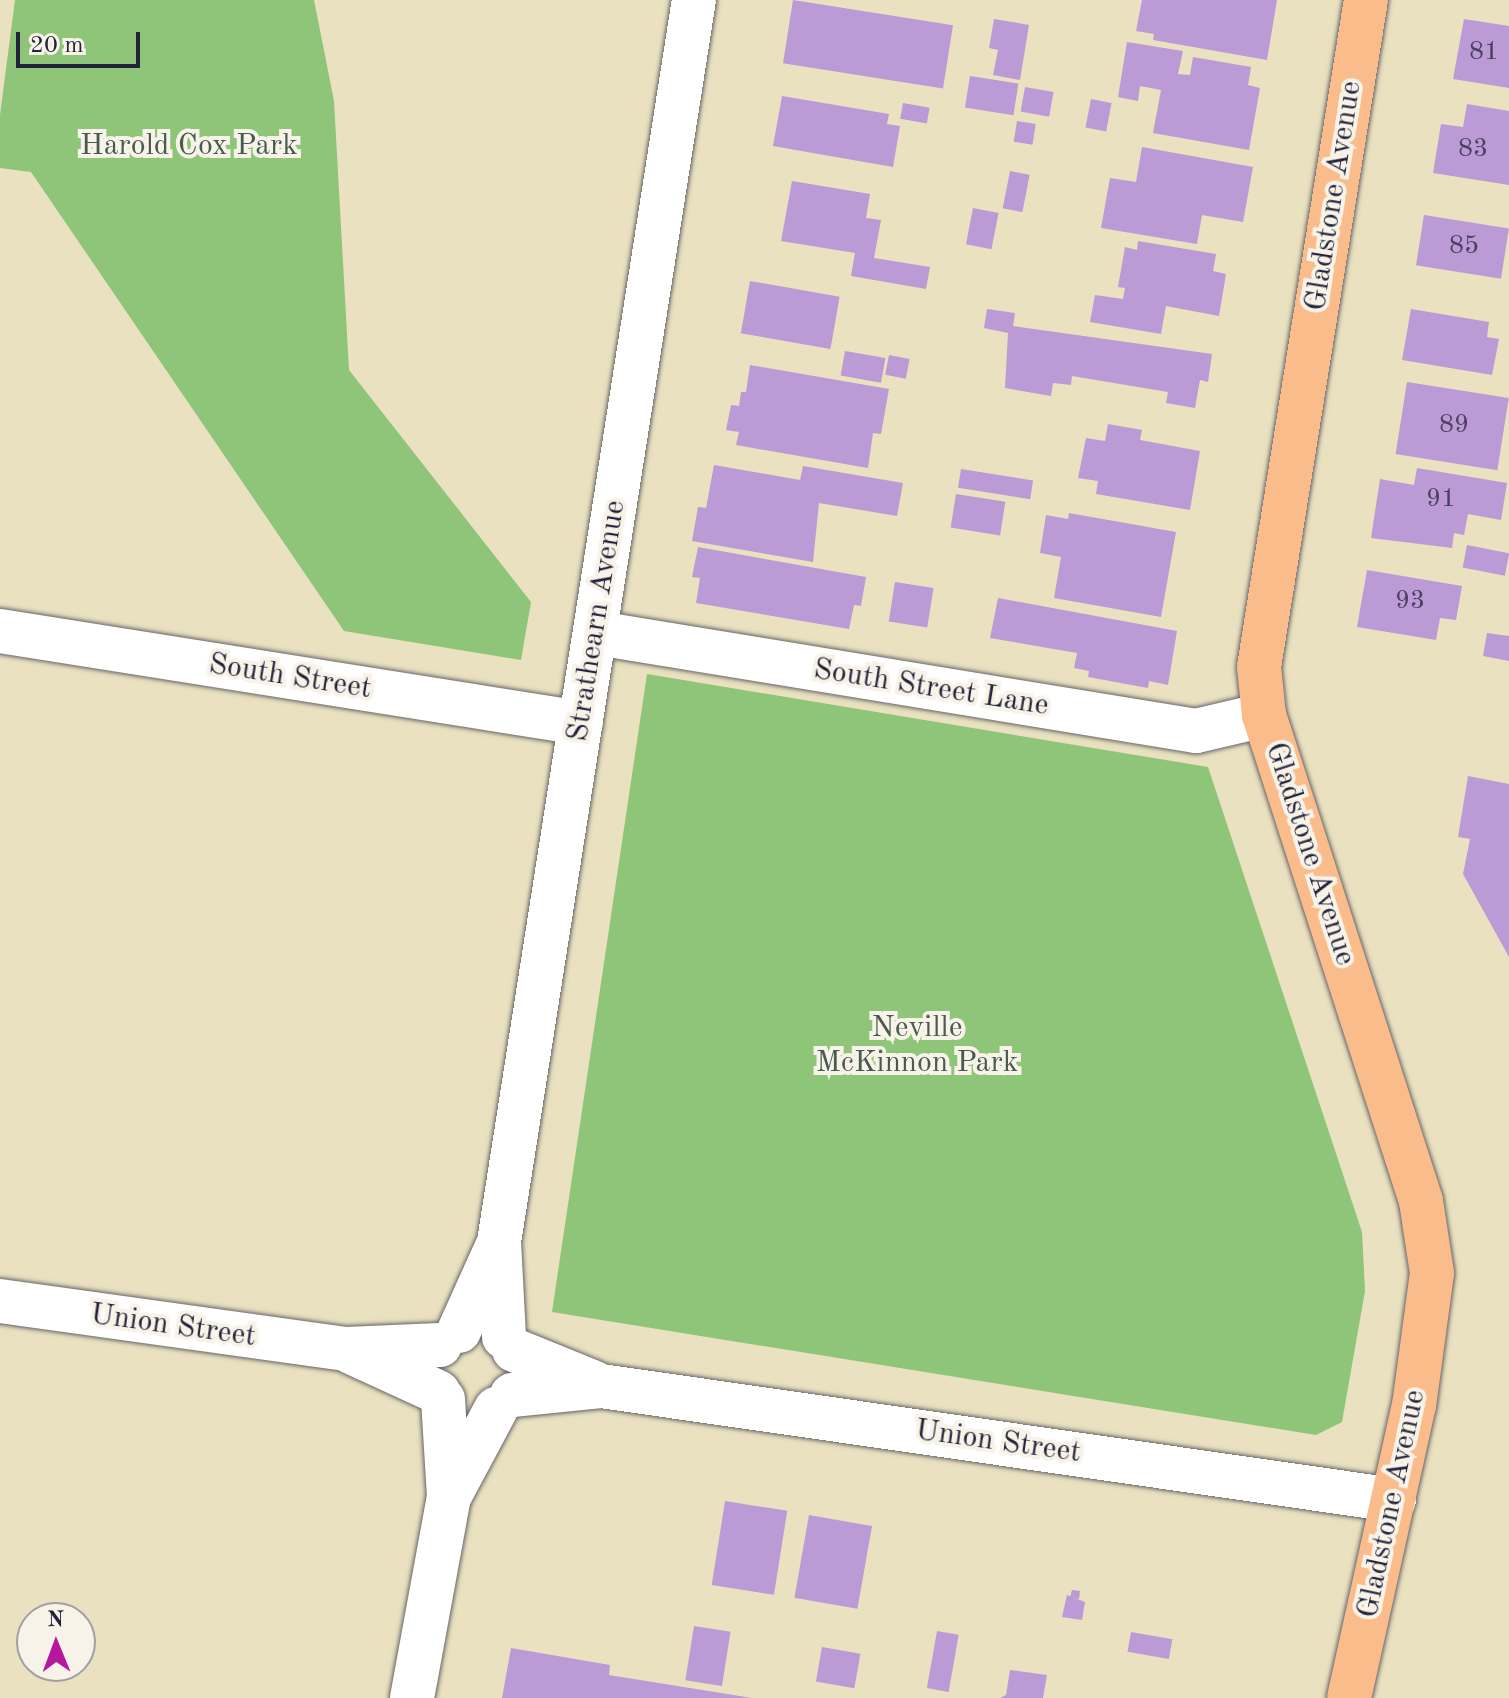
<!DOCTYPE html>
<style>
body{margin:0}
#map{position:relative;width:1509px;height:1698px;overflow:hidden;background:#e9e1bf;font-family:"Old Standard TT",serif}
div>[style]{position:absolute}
.green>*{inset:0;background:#8fc578}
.building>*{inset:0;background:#bc9ad5;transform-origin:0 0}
.roads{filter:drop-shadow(0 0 2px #686569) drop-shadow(0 0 2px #686569)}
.minor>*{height:44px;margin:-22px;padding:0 22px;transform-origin:22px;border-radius:22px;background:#fff}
.major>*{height:44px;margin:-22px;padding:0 22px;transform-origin:22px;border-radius:22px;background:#f9bc8a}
span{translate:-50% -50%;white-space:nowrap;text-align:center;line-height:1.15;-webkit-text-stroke:8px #f7f3e8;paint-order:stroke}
.number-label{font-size:26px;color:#484062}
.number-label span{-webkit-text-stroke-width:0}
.park-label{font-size:30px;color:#485b50}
.street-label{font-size:30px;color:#22223b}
.north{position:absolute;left:16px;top:1602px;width:80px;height:80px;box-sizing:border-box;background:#f7f3e8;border:2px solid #a29fa3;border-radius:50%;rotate:359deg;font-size:22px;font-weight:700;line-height:32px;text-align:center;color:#22223b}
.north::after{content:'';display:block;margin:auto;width:28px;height:36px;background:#b5179e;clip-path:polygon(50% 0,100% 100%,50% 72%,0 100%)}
.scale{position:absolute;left:16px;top:32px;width:124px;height:36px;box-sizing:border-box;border:4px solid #22223b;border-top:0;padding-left:10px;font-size:24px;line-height:28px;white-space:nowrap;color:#22223b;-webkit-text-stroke:6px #f7f3e8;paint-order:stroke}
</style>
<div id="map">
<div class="green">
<i style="clip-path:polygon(15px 0,314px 0,334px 101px,349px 370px,531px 602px,521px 660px,344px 631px,31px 172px,0 168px,0 115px)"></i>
<i style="clip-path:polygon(647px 674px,1208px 767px,1362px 1232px,1365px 1291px,1342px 1422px,1316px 1435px,552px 1312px)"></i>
</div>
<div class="building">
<i style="left:793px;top:0;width:162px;height:64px;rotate:9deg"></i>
<i style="clip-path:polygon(1142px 0,1277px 0,1267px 60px,1153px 40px,1154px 34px,1136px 31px)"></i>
<i style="clip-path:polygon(994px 19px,1029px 25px,1020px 80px,993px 75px,998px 50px,989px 48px)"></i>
<i style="clip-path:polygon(1464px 19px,1509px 26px,1509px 88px,1453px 79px)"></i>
<i style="clip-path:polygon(1127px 42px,1183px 51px,1178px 74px,1190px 75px,1193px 57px,1251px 67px,1248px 85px,1260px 88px,1249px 150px,1153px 133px,1161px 90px,1140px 86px,1138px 101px,1118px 97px)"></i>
<i style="left:970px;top:76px;width:49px;height:32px;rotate:9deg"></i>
<i style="left:1025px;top:87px;width:29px;height:25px;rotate:10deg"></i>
<i style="clip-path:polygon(782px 96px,889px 114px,887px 124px,900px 126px,893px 167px,773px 146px)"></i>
<i style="left:1091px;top:99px;width:21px;height:29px;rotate:11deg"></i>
<i style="left:903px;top:103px;width:27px;height:16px;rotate:10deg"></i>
<i style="clip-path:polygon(1467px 104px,1509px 111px,1509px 185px,1433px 173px,1441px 124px,1463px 127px)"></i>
<i style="left:1017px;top:121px;width:19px;height:21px;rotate:9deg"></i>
<i style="clip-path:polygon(1142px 147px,1253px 167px,1243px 222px,1202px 215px,1197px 244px,1101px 228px,1110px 178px,1136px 182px)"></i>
<i style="left:1010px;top:171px;width:20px;height:38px;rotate:11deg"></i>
<i style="clip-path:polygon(792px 181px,870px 194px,866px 218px,881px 220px,874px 258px,930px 267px,926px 289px,851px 276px,855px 253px,781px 241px)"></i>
<i style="left:973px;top:208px;width:26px;height:37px;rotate:11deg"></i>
<i style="left:1424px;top:215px;width:86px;height:51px;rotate:9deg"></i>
<i style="clip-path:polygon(1138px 241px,1216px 254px,1213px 271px,1226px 274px,1219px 316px,1166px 306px,1161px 334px,1090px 322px,1095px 295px,1123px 299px,1125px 288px,1118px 287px,1125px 247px,1137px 250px)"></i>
<i style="left:750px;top:281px;width:91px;height:53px;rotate:10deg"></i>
<i style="clip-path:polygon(987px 309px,1015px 313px,1013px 326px,1212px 354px,1208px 382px,1200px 380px,1195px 408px,1166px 403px,1168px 392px,1072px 376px,1071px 385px,1053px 383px,1051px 396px,1005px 388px,1008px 333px,984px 328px)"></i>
<i style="clip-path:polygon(1411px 309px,1489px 322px,1487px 337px,1499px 339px,1492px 375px,1402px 360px)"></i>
<i style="left:845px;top:351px;width:41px;height:25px;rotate:10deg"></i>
<i style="left:889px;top:355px;width:21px;height:20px;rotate:11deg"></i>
<i style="clip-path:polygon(750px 365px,889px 389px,881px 434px,873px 433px,868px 468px,736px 445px,739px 432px,726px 430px,731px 405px,739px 406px,741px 392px,746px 392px)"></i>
<i style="left:1407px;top:382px;width:103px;height:73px;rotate:9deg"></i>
<i style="clip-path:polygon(1108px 424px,1142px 430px,1140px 440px,1200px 451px,1190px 510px,1096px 494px,1098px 481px,1078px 478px,1086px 438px,1105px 441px)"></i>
<i style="clip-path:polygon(714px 465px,800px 480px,803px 466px,903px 483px,897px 516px,819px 503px,813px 562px,692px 541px,698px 507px,706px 508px)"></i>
<i style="clip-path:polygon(1417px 468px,1507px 483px,1501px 520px,1468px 514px,1464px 535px,1454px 533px,1452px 548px,1371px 538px,1380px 479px,1414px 485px)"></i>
<i style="left:961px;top:469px;width:73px;height:19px;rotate:9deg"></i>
<i style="left:956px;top:494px;width:50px;height:34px;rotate:9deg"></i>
<i style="clip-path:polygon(1069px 513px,1176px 532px,1161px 617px,1054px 598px,1061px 557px,1040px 553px,1046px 515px,1068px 519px)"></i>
<i style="left:1467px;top:545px;width:43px;height:23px;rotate:11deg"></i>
<i style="clip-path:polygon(698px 547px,866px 577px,861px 606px,854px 605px,849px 629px,696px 603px,700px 578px,692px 577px)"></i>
<i style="clip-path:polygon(1367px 570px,1462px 586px,1456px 620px,1440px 618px,1436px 640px,1357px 627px)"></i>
<i style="left:895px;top:582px;width:39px;height:40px;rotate:9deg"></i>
<i style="clip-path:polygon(998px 598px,1177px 631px,1168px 685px,1149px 681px,1148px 688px,1088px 677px,1089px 671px,1074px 668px,1077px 653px,990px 638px)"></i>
<i style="clip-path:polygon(1487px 633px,1509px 636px,1509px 661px,1483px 656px)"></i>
<i style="clip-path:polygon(1468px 776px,1509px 784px,1509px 957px,1463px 874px,1470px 839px,1458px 837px)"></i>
<i style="left:725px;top:1501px;width:63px;height:85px;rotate:9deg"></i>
<i style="left:809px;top:1515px;width:64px;height:84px;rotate:10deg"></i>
<i style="clip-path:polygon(1072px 1590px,1080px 1591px,1079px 1599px,1070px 1597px)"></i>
<i style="clip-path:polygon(1067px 1595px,1085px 1602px,1082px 1620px,1062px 1617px)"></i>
<i style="left:694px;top:1626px;width:37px;height:55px;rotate:9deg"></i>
<i style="left:937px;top:1631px;width:22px;height:58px;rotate:10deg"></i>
<i style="left:1131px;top:1632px;width:42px;height:20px;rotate:10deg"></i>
<i style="left:822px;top:1647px;width:39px;height:35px;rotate:10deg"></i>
<i style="clip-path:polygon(511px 1648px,610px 1665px,609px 1675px,752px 1698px,502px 1698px)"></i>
<i style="clip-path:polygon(1010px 1670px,1047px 1675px,1043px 1698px,1000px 1698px,1006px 1695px)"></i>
</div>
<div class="roads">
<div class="minor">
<i style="left:0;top:631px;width:588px;rotate:9deg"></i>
<i style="left:597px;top:633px;width:607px;rotate:9.29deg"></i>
<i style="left:1196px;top:731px;width:70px;rotate:-13.2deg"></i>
<i style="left:0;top:1301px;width:349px;rotate:7.9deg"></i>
<i style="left:346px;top:1349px;width:94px;rotate:-2.4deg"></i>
<i style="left:459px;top:1331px;width:92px;rotate:-65.7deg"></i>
<i style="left:504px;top:1337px;width:95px;rotate:-93deg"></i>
<i style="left:499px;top:1242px;width:1257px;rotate:-81.08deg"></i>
<i style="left:514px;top:1350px;width:87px;rotate:22.2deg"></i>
<i style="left:351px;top:1352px;width:96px;rotate:24.7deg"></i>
<i style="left:512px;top:1395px;width:89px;rotate:-5.8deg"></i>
<i style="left:601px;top:1386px;width:801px;rotate:8.18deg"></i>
<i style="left:449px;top:1497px;width:100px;rotate:-61.9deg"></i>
<i style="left:412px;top:1698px;width:204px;rotate:-79.6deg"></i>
<i style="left:449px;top:1497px;width:98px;rotate:-93.5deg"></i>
</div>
<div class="major">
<i style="left:1349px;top:1698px;width:299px;rotate:-77.5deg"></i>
<i style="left:1414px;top:1406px;width:134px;rotate:-82.3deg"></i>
<i style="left:1432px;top:1273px;width:73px;rotate:-98.7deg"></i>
<i style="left:1421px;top:1201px;width:511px;rotate:-107.9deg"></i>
<i style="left:1264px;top:715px;width:48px;rotate:-95.9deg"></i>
<i style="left:1259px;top:667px;width:676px;rotate:-80.89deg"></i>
</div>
</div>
<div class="number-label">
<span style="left:1484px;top:53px">81</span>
<span style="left:1473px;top:150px">83</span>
<span style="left:1464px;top:247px">85</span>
<span style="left:1454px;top:426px">89</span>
<span style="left:1441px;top:500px">91</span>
<span style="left:1410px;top:602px">93</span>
</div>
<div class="park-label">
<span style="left:189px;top:146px">Harold Cox Park</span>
<span style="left:917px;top:1045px">Neville<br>McKinnon Park</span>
</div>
<div class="street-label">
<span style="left:1334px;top:196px;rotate:-81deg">Gladstone Avenue</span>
<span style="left:597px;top:621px;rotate:-81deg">Strathearn Avenue</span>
<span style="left:290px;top:677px;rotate:9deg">South Street</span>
<span style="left:931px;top:688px;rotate:9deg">South Street Lane</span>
<span style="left:1310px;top:854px;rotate:72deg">Gladstone Avenue</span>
<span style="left:173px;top:1326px;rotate:8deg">Union Street</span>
<span style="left:998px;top:1442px;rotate:8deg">Union Street</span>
<span style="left:1392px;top:1504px;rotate:-78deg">Gladstone Avenue</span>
</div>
<div class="north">N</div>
<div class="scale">20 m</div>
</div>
